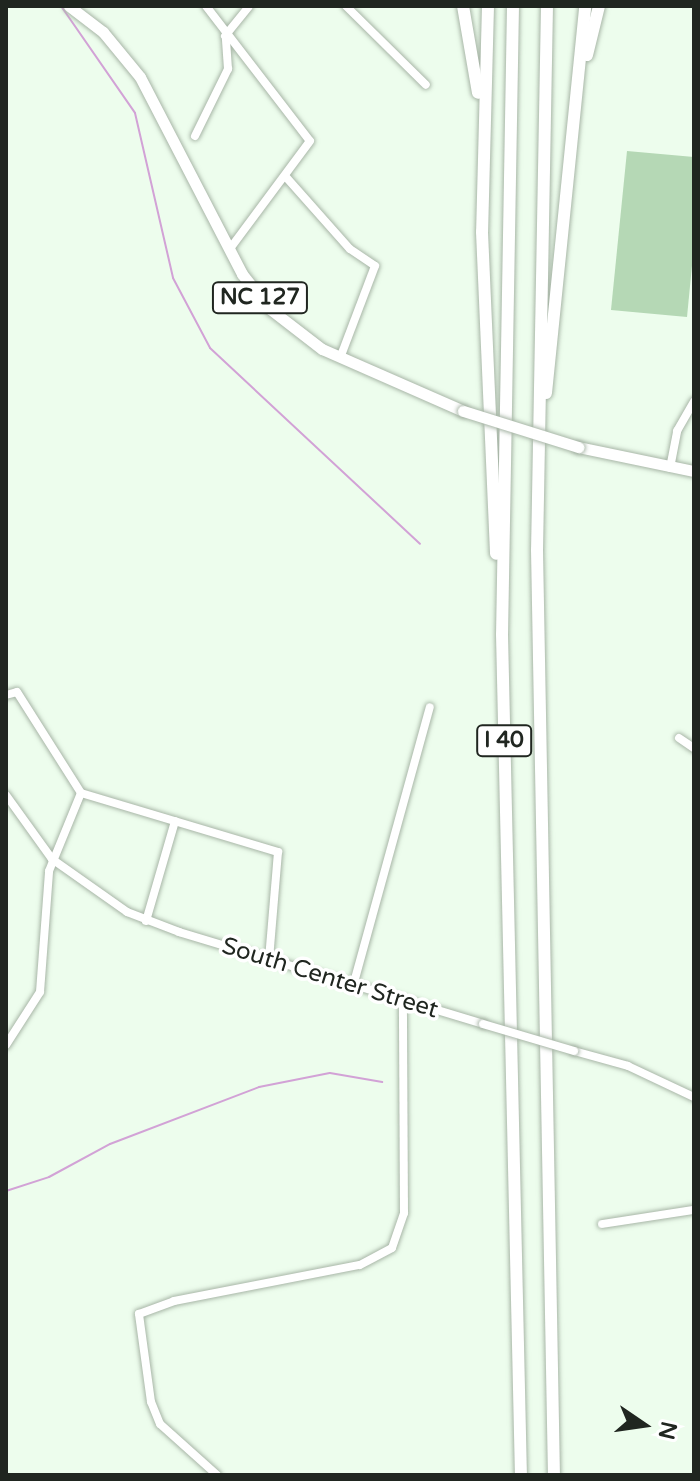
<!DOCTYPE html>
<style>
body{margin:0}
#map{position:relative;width:700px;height:1481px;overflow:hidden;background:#edfded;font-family:"Varela Round",sans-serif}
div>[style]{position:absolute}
.green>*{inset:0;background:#b5d8b5}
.stream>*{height:2px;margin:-1px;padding:0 1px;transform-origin:1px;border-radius:1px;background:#d2a2d6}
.roads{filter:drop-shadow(0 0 2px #a8b6a7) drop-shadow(0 0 2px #a8b6a7)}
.minor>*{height:8px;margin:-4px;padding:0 4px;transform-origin:4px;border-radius:4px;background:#fff}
.major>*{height:11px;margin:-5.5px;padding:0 5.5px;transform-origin:5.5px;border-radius:5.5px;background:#fff}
.highway>*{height:12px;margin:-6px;padding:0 6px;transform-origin:6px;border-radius:6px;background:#fff}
.bridges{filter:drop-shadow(0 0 2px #a8b6a7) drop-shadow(0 0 2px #a8b6a7)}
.minor-bridge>*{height:8px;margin:-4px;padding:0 4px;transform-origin:4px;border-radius:4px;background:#fff}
.major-bridge>*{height:11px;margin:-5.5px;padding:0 5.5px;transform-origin:5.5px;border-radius:5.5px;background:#fff}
span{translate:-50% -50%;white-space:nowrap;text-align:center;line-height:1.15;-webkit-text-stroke:7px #fff;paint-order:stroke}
.shield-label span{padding:2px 6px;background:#fff;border:2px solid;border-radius:6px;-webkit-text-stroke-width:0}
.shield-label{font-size:22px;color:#202620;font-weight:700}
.street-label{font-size:24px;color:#202620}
.frame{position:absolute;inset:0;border:8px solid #202620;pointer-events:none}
.north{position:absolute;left:604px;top:1385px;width:80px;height:80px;-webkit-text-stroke:6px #fff;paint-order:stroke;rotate:103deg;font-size:22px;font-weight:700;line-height:32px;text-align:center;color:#202620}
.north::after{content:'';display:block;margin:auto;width:28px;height:36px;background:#202620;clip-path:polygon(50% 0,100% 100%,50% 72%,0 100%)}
</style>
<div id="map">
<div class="green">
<i style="clip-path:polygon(627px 151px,694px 157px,694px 245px,687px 317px,611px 310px)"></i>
</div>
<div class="stream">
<i style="left:61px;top:6px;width:130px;rotate:55.3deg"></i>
<i style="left:135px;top:113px;width:169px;rotate:77deg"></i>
<i style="left:173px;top:278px;width:79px;rotate:62.1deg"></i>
<i style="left:210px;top:348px;width:287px;rotate:43deg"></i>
<i style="left:6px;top:1191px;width:45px;rotate:-18deg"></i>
<i style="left:49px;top:1177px;width:69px;rotate:-28.4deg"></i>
<i style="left:110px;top:1144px;width:160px;rotate:-20.9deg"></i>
<i style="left:259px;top:1087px;width:72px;rotate:-11.2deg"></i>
<i style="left:330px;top:1073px;width:53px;rotate:9.8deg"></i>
</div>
<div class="roads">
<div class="minor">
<i style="left:206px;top:6px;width:170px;rotate:52.4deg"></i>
<i style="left:310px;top:141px;width:136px;rotate:126.6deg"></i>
<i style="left:346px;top:6px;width:112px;rotate:44.6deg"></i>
<i style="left:225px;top:36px;width:38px;rotate:-51deg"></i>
<i style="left:195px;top:136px;width:75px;rotate:-63.8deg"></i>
<i style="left:228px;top:69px;width:32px;rotate:-94deg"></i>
<i style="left:286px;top:177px;width:96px;rotate:48.4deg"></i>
<i style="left:350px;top:249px;width:30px;rotate:34deg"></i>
<i style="left:375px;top:266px;width:98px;rotate:110.8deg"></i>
<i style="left:670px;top:468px;width:38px;rotate:-79deg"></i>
<i style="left:677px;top:431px;width:34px;rotate:-60deg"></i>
<i style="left:6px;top:695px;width:11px;rotate:-15deg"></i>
<i style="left:17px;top:692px;width:120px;rotate:57.6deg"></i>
<i style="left:81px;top:793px;width:206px;rotate:16.7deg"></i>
<i style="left:278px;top:852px;width:107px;rotate:94.8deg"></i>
<i style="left:679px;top:738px;width:18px;rotate:34deg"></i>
<i style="left:6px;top:795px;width:79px;rotate:54.3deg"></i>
<i style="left:52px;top:859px;width:92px;rotate:35.2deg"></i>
<i style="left:127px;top:912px;width:56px;rotate:21deg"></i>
<i style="left:179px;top:932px;width:318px;rotate:16.8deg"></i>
<i style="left:146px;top:921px;width:104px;rotate:-73.8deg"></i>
<i style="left:353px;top:986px;width:289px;rotate:-74.6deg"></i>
<i style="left:6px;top:1045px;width:63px;rotate:-57.3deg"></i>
<i style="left:40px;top:992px;width:121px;rotate:-85.7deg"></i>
<i style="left:49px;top:871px;width:84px;rotate:-67.7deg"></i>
<i style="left:574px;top:1051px;width:56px;rotate:15.5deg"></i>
<i style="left:628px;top:1066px;width:73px;rotate:25.2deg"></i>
<i style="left:602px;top:1224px;width:93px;rotate:-8.7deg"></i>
<i style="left:217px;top:1475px;width:76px;rotate:-138.2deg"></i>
<i style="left:160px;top:1424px;width:24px;rotate:-112deg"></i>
<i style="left:151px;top:1402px;width:89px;rotate:-97.8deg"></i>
<i style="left:139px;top:1314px;width:37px;rotate:-20deg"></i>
<i style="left:174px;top:1301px;width:189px;rotate:-11deg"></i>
<i style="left:360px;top:1265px;width:36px;rotate:-28deg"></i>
<i style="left:392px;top:1248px;width:37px;rotate:-71deg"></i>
<i style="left:404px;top:1213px;width:212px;rotate:-90.3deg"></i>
</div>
<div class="major">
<i style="left:69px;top:6px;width:43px;rotate:37.4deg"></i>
<i style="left:103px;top:32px;width:58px;rotate:50.6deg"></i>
<i style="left:140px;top:77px;width:222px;rotate:62.6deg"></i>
<i style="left:242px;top:274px;width:45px;rotate:51.3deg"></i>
<i style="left:270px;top:309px;width:66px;rotate:37.6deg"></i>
<i style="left:322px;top:349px;width:154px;rotate:23.7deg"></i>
<i style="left:578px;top:447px;width:118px;rotate:11.7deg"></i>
</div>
<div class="highway">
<i style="left:463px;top:6px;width:88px;rotate:80.2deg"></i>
<i style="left:488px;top:6px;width:226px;rotate:91.5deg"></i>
<i style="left:482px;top:232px;width:322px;rotate:87.5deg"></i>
<i style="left:513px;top:6px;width:628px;rotate:91deg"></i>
<i style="left:502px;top:634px;width:841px;rotate:88.71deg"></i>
<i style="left:547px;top:6px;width:544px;rotate:91.05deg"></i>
<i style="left:537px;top:550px;width:925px;rotate:88.95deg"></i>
<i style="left:587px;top:55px;width:50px;rotate:-76.2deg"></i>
<i style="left:546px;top:393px;width:389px;rotate:-84.2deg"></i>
</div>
</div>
<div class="bridges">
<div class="minor-bridge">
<i style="left:483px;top:1024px;width:95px;rotate:16.5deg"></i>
</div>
<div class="major-bridge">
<i style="left:463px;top:411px;width:121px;rotate:17.4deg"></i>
</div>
</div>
<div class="shield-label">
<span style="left:260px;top:298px">NC 127</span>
<span style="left:504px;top:741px">I 40</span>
</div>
<div class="street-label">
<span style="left:330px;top:978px;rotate:17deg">South Center Street</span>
</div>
<div class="frame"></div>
<div class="north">N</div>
</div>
